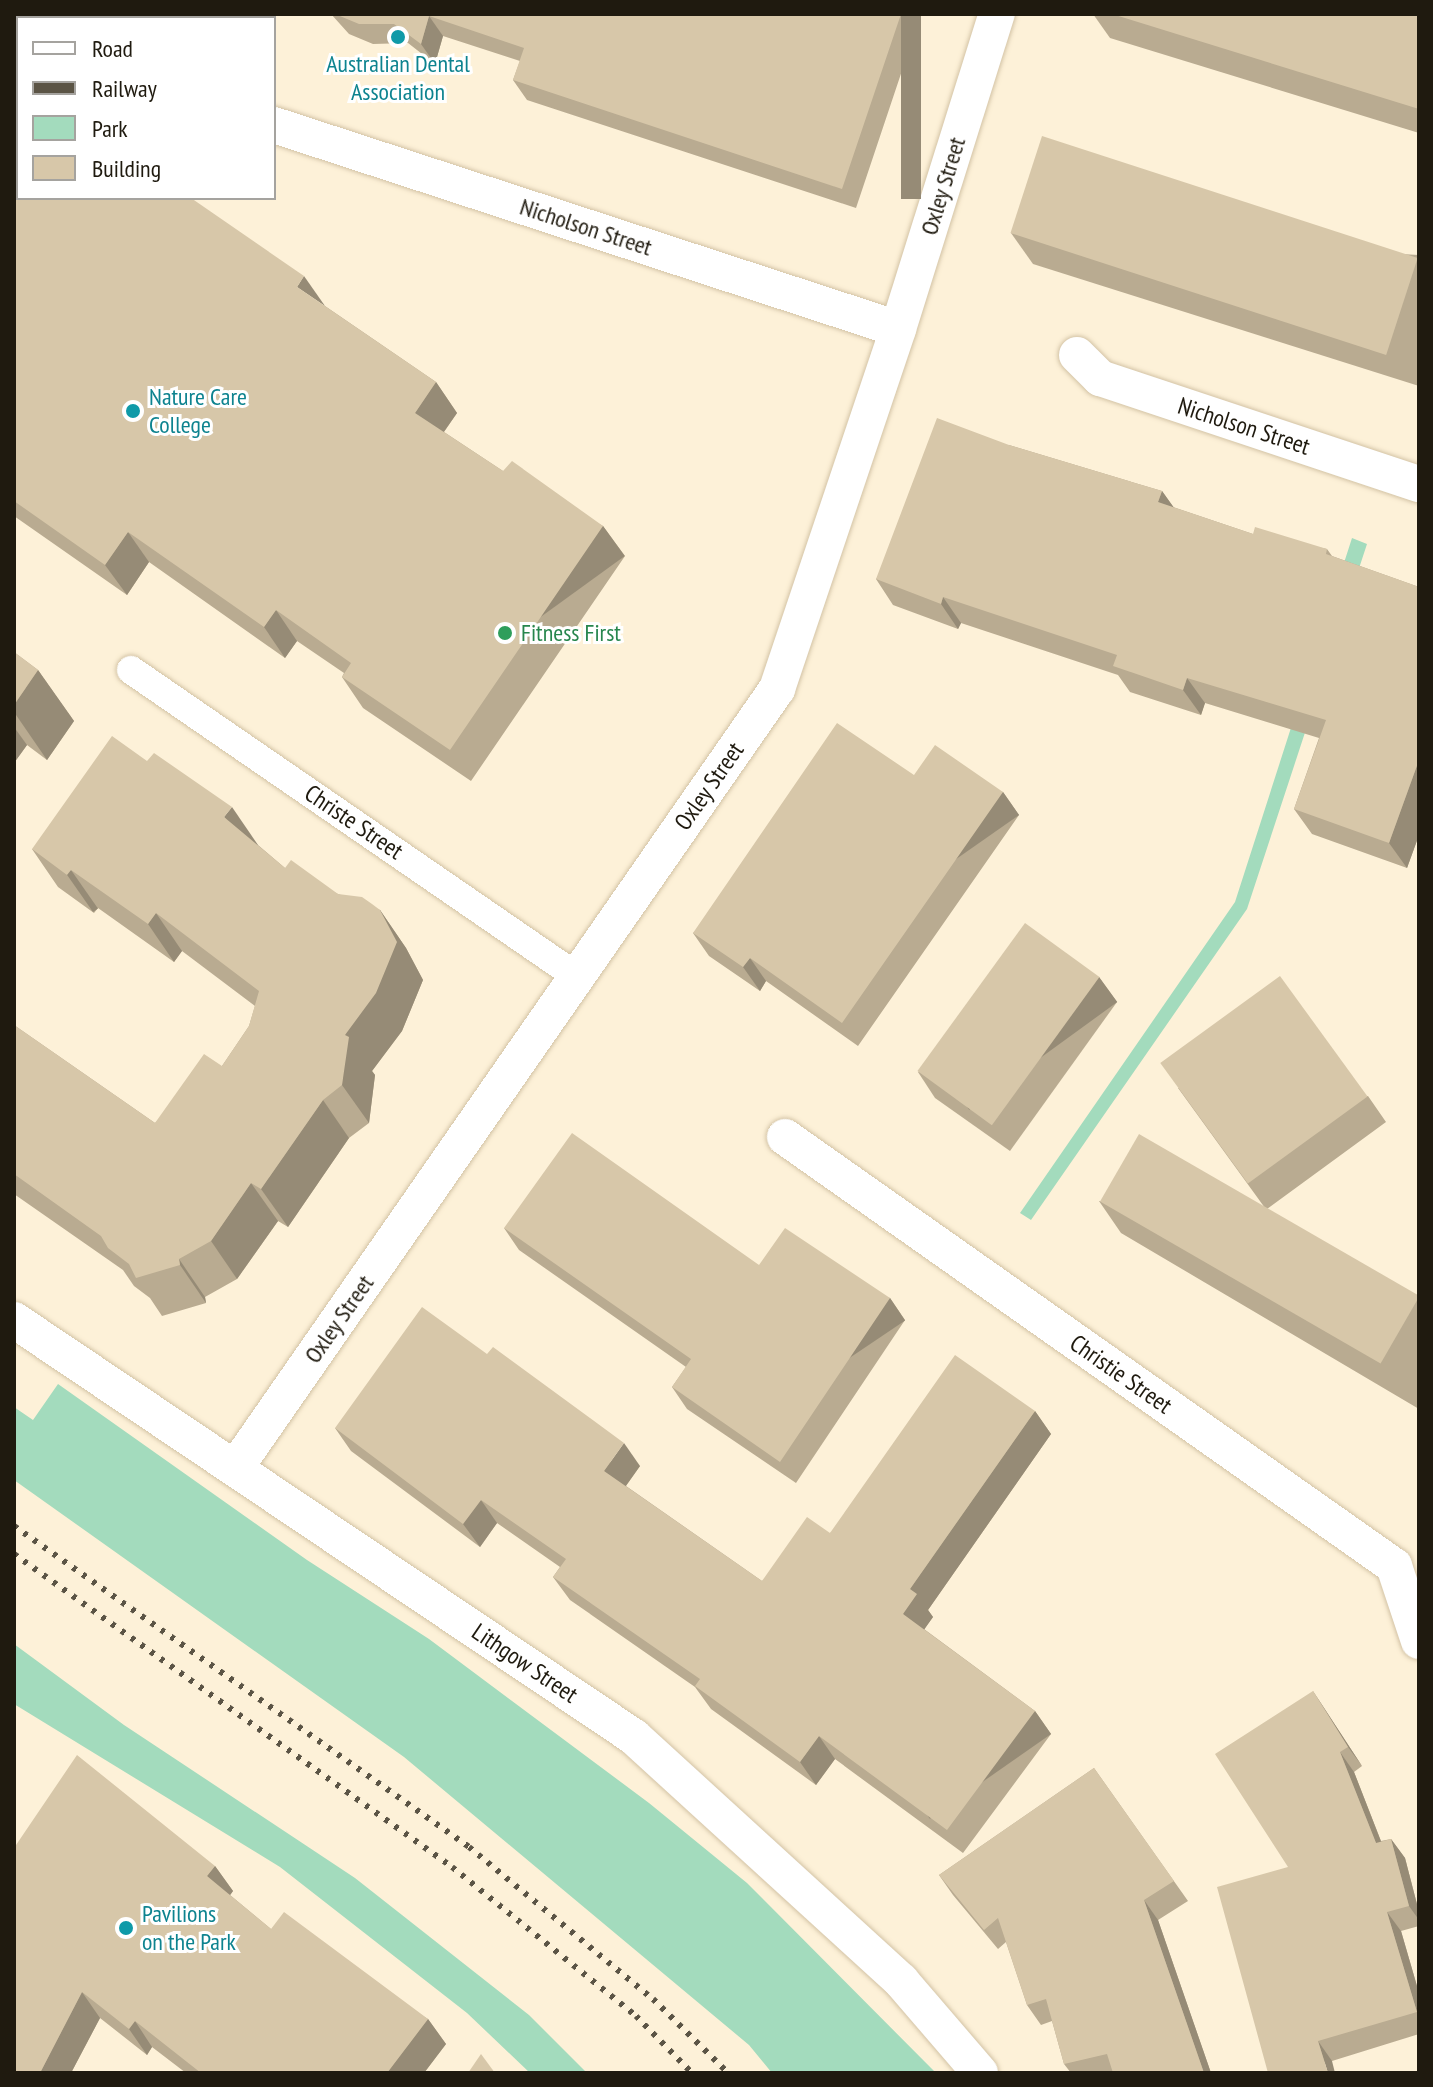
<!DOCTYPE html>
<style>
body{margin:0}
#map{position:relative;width:1433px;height:2087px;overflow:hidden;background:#fdf1d8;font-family:"PT Sans Narrow",sans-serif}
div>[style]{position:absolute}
.green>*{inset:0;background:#a3dbbd}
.roads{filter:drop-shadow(0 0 2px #d3c3a5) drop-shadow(0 0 2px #d3c3a5)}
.pedestrian>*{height:28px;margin:-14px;padding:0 14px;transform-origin:14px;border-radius:14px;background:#fff}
.minor>*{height:36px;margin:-18px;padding:0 18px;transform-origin:18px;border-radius:18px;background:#fff}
.rail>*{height:6px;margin-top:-3px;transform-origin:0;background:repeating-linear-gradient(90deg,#5b5445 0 4px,transparent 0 12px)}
.wall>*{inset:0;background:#b9ab91}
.shaded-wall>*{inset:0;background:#968b76;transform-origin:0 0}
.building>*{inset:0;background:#d7c7a9;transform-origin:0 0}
.dots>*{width:22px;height:22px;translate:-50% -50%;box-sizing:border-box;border:4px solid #fff;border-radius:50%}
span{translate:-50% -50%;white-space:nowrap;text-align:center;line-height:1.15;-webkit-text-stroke:6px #fff;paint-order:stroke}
.culture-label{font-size:24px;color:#0d838f}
.left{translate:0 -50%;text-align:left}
.street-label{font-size:24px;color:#1f1a0f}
.leisure-label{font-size:24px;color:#27864d}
.frame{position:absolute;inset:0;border:16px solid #1f1a0f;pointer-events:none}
.legend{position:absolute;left:16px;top:16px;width:260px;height:184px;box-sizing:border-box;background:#fff;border:2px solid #a5a39f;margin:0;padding:10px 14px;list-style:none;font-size:24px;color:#1f1a0f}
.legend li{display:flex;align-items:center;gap:16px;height:40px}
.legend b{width:40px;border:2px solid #a5a39f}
</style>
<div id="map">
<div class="green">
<i style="clip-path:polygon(1352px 538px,1367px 544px,1247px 909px,1031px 1220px,1020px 1213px,1235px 902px)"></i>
<i style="clip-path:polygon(58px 1384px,307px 1560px,429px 1639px,649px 1803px,747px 1883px,936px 2073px,772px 2073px,749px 2045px,404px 1757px,14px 1480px,14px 1407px,33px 1420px)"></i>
<i style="clip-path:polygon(14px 1644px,124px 1725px,355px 1878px,529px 2015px,587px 2073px,530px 2073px,467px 2013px,280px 1867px,14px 1704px)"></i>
</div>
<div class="roads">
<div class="pedestrian">
<i style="left:131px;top:670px;width:540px;rotate:34.51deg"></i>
</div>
<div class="minor">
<i style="left:14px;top:40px;width:4px;rotate:14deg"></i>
<i style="left:274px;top:125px;width:656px;rotate:18.1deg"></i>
<i style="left:1077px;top:355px;width:33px;rotate:45deg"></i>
<i style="left:1100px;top:378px;width:336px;rotate:18.4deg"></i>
<i style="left:785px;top:1137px;width:745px;rotate:35.16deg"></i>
<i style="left:1394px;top:1566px;width:79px;rotate:71.6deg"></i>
<i style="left:14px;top:1320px;width:747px;rotate:33.92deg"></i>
<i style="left:634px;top:1737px;width:362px;rotate:42.4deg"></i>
<i style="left:901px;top:1981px;width:121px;rotate:49.3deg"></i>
<i style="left:236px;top:1467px;width:948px;rotate:-55.19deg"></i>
<i style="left:777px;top:689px;width:380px;rotate:-71.4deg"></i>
<i style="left:898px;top:329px;width:330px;rotate:-72.6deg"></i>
</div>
</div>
<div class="rail">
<i style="left:14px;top:1526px;width:557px;rotate:35.2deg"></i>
<i style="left:469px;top:1847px;width:239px;rotate:39.6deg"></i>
<i style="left:653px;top:1999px;width:105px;rotate:44.6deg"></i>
<i style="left:14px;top:1554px;width:538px;rotate:35.55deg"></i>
<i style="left:452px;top:1867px;width:237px;rotate:39deg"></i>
<i style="left:636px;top:2016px;width:80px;rotate:45.5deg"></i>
</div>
<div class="wall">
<i style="clip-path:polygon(229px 14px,253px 14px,252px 18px,242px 18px)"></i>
<i style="clip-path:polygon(331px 14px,921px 14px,856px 208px,527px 100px,513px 80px,520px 61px,443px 36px,435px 64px,408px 43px,373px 44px,349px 34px)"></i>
<i style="clip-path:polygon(1093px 14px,1419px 14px,1419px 133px,1110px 38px)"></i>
<i style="clip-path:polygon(14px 139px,18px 198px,325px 306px,436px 382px,457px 413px,444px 432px,503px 471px,603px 526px,625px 556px,471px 781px,363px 708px,342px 677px,344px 673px,297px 641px,285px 658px,149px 562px,127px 595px,14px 516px)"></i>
<i style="clip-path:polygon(1011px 233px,1419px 255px,1419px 386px,1033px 264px)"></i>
<i style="clip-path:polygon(1009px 445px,1162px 491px,1173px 507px,1253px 534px,1327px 549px,1332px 556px,1419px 587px,1419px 835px,1407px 868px,1312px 834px,1294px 809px,1319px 738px,1205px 703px,1201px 715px,1130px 692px,1118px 675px,961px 623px,958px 629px,893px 605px,876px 579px)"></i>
<i style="clip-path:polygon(14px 652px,38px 670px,74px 721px,47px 760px,27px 745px,14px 763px)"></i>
<i style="clip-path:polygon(914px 775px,1003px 792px,1019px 815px,858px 1046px,766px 981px,760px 991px,709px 956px,693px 933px)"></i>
<i style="clip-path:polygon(258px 845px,285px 868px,338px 894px,380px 910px,406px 948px,423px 980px,402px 1031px,372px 1071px,375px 1075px,369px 1123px,349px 1138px,288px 1227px,278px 1221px,237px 1279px,205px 1297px,206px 1303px,162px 1316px,150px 1298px,134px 1286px,123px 1270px,14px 1194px,14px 1025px,155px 1123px,222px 1066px,249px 1026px,255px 1006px,182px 951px,174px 962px,98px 908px,94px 913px,58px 887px,32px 849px)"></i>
<i style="clip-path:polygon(1099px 977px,1117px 1002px,1010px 1151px,935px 1098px,918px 1072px)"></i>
<i style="clip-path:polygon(1178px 1088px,1368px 1096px,1386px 1122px,1267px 1209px,1419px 1298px,1419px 1409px,1121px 1233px,1099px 1201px,1265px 1208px)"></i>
<i style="clip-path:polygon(504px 1228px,759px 1265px,890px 1298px,905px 1320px,796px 1483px,687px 1409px,672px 1387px,686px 1367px,519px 1250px)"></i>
<i style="clip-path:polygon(1035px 1411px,1051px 1434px,928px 1610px,933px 1617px,924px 1629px,1035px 1711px,1051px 1734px,963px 1853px,835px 1759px,816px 1785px,711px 1709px,695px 1687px,570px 1600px,553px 1577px,560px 1567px,497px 1523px,480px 1547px,351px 1451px,335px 1428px,640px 1466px,626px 1486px,762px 1581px,830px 1533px)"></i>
<i style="clip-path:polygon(1313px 1691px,1362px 1766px,1354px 1772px,1381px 1841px,1391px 1839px,1405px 1858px,1419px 1912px,1419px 1926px,1401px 1931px,1419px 1993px,1419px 2034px,1332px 2061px,1268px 2073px,1288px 1867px)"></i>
<i style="clip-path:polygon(1094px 1768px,1188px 1901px,1158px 1920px,1211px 2073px,1071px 2073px,1064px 2064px,1052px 2021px,1041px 2025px,1027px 2005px,1006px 1942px,998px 1949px,953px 1895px,939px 1875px)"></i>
<i style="clip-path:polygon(14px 1848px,215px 1866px,233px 1891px,230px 1895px,271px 1929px,428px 2019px,446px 2044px,424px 2073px,186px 2073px,152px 2047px,147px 2055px,100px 2018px,71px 2073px,14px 2073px)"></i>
</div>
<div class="shaded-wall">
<i style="clip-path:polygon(246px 14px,253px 14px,252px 18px,249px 18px)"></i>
<i style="left:901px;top:14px;width:20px;height:185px"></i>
<i style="clip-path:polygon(429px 16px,443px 36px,435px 64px,421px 44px)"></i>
<i style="clip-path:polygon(304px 276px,325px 306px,297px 287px)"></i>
<i style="clip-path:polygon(436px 382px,457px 413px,436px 443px,415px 413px)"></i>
<i style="clip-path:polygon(1162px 491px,1180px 516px,1158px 502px)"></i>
<i style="left:603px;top:526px;width:37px;height:271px;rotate:54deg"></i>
<i style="clip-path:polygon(128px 532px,149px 562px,127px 595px,105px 565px)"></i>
<i style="clip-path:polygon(943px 597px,961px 623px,958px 629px,941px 604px)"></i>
<i style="clip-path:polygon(276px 610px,297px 641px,285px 658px,264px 627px)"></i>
<i style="clip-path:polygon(38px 670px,74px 721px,47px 760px,14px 712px,14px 705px)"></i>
<i style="clip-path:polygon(1187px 678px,1205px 703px,1201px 715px,1183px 690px)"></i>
<i style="clip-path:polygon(14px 727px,27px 745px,14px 763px)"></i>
<i style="clip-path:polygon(1419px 760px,1419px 835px,1407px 868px,1389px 843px)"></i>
<i style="left:1003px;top:792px;width:28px;height:282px;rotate:55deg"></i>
<i style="clip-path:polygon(232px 807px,258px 845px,251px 855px,224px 817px)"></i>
<i style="left:71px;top:870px;width:47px;height:6px;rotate:55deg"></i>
<i style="clip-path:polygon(380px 910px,406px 948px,423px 980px,402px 1031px,372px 1071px,375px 1075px,369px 1123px,342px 1085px,345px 1035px)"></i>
<i style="clip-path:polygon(156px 913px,182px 951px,174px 962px,148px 924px)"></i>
<i style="clip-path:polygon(750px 958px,766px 981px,760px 991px,743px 967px)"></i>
<i style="left:1099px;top:977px;width:31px;height:183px;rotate:54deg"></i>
<i style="clip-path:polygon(323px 1100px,349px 1138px,288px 1227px,261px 1189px)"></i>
<i style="clip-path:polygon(251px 1183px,278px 1221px,237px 1279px,211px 1241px)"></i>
<i style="clip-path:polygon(179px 1259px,205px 1297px,206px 1303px,180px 1265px)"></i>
<i style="left:890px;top:1298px;width:27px;height:197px;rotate:56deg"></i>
<i style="clip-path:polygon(1035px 1411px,1051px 1434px,928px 1610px,933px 1617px,919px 1637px,903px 1614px,910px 1589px)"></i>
<i style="clip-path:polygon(624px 1443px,640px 1466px,620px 1494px,604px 1471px)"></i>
<i style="clip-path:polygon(481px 1500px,497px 1523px,480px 1547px,463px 1524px)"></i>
<i style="clip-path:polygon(1313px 1691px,1326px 1711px,1362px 1766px,1348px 1747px)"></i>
<i style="left:1035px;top:1711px;width:28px;height:148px;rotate:55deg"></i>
<i style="clip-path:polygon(819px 1736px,835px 1759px,816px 1785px,800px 1762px)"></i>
<i style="clip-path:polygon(1340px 1752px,1354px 1772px,1389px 1862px,1376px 1843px)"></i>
<i style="clip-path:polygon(1391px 1839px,1405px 1858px,1419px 1912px,1419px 1920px,1409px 1906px)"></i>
<i style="clip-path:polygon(215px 1866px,233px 1891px,225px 1902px,207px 1876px)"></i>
<i style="clip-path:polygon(1144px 1900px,1158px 1920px,1211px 2073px,1204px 2073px)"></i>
<i style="clip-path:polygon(1387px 1912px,1401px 1931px,1419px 1993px,1419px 2015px,1417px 2012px)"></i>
<i style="clip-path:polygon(82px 1992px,100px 2018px,71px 2073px,40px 2073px)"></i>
<i style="clip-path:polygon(428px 2019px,446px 2044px,424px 2073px,387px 2073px)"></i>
<i style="clip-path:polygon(135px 2021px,152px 2047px,147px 2055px,129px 2029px)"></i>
<i style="clip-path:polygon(1318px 2041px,1332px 2061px,1335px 2073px,1328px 2073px)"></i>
</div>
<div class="building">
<i style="clip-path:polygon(335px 14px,901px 14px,842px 189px,513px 80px,524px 48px,429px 16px,421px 44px,394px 24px,359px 24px)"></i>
<i style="clip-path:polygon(1112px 14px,1419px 14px,1419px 109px)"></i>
<i style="left:1042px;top:136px;width:395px;height:102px;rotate:18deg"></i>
<i style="clip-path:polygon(14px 139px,18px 142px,18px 198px,191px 198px,304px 276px,297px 287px,436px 382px,415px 413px,503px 471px,512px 461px,603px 526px,450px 750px,342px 677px,351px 663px,276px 610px,264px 627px,128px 532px,105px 565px,14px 501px)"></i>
<i style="clip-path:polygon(937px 418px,1009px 445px,1162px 491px,1158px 502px,1253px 534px,1255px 527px,1327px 549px,1326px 554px,1419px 587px,1419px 760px,1389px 843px,1294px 809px,1326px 720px,1187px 678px,1183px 690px,1113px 666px,1117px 655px,943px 597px,941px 604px,876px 579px)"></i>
<i style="clip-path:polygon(14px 652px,38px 670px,14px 705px)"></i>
<i style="clip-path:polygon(837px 723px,914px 775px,935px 745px,1003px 792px,842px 1023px,750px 958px,743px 967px,693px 933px)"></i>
<i style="clip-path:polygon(112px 736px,147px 761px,154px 753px,232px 807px,224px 817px,285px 868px,291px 860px,338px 894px,362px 897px,372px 904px,380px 910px,397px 942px,376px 993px,345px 1035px,349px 1037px,342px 1085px,323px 1100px,261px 1189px,251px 1183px,211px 1241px,179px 1259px,180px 1265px,136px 1278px,129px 1264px,108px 1248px,101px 1236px,14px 1174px,14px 1025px,155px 1123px,204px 1054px,222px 1066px,249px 1026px,259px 991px,156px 913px,148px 924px,71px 870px,67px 875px,32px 849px)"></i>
<i style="left:1025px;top:923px;width:92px;height:183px;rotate:36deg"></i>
<i style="left:1280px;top:976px;width:149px;height:148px;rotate:54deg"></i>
<i style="clip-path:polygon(572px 1133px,759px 1265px,785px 1228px,890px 1298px,780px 1462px,672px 1387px,691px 1359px,504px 1228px)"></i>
<i style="left:1139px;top:1134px;width:324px;height:78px;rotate:30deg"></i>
<i style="clip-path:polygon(422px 1307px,487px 1354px,493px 1347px,624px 1443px,604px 1471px,762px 1581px,807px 1517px,830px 1533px,955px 1355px,1035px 1411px,910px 1589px,917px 1594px,903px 1614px,1035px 1711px,947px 1830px,819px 1736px,800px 1762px,695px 1686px,700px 1679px,553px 1577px,566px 1559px,481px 1500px,463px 1524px,335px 1428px)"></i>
<i style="clip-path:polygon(1313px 1691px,1348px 1747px,1340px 1752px,1376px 1843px,1391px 1839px,1409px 1906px,1387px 1912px,1417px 2012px,1318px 2041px,1328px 2073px,1268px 2073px,1217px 1887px,1288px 1867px,1215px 1754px)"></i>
<i style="clip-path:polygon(77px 1755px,215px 1866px,207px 1876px,271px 1929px,284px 1912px,428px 2019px,387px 2073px,201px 2073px,135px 2021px,129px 2029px,82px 1992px,40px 2073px,14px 2073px,14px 1848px)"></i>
<i style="clip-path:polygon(1094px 1768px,1174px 1881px,1144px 1900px,1204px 2073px,1113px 2073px,1107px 2054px,1064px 2064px,1046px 1999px,1027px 2005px,998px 1918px,984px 1930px,939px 1875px)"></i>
<i style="clip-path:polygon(481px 2054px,495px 2073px,468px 2073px)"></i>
</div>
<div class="dots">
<i style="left:398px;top:37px;background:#0f9aa8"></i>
<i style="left:133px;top:411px;background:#0f9aa8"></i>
<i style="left:505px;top:633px;background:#2e9e5b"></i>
<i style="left:126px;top:1928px;background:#0f9aa8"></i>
</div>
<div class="culture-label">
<span style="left:398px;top:78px">Australian Dental<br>Association</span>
<span class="left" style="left:149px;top:411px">Nature Care<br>College</span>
<span class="left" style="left:142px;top:1928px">Pavilions<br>on the Park</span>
</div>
<div class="street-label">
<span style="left:943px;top:186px;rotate:-73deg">Oxley Street</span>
<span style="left:586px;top:227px;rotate:18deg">Nicholson Street</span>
<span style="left:1244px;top:426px;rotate:18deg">Nicholson Street</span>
<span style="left:709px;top:786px;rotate:-55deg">Oxley Street</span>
<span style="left:354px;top:822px;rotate:34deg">Christe Street</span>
<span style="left:339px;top:1319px;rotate:-55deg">Oxley Street</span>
<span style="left:1121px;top:1374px;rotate:35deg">Christie Street</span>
<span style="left:525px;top:1663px;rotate:34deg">Lithgow Street</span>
</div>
<div class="leisure-label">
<span class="left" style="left:521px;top:633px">Fitness First</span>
</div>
<div class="frame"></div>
<ul class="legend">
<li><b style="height:10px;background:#fff"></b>Road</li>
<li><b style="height:10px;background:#5b5445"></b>Railway</li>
<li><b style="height:22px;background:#a3dbbd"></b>Park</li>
<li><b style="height:22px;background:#d7c7a9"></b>Building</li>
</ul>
</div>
